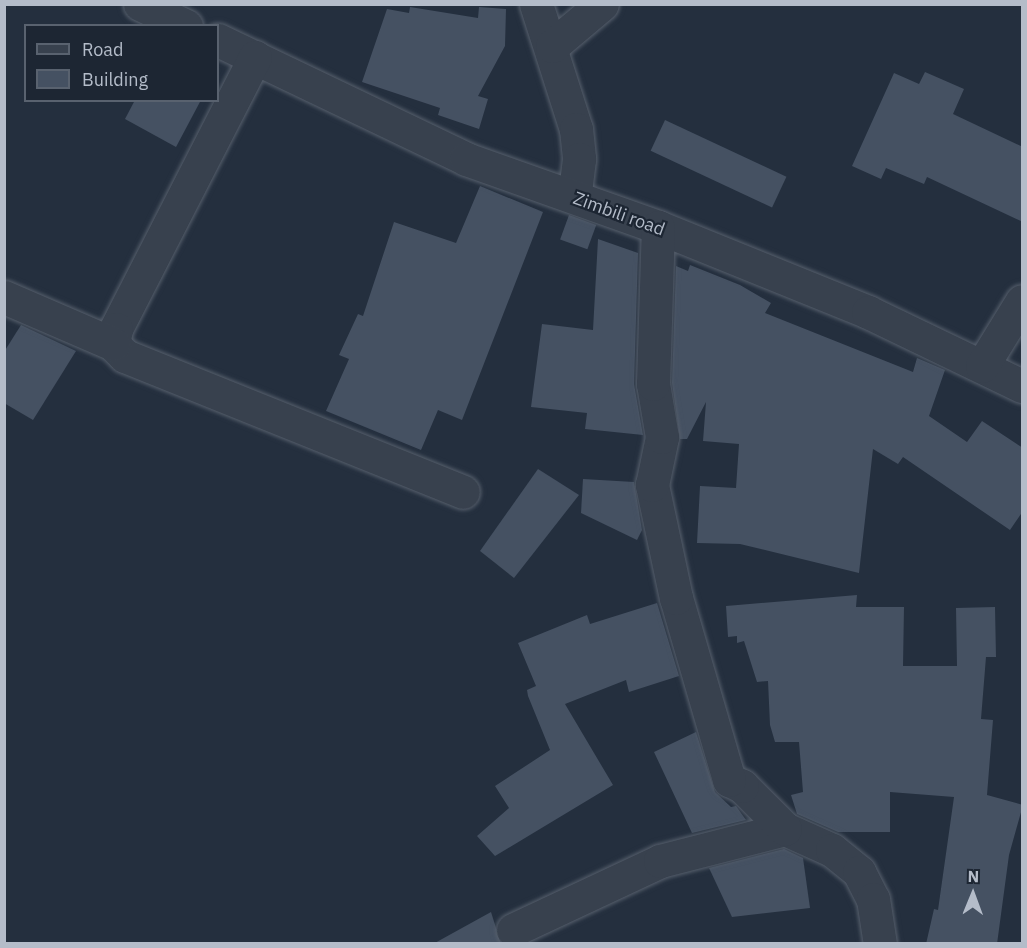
<!DOCTYPE html>
<style>
body{margin:0}
#map{position:relative;width:1027px;height:948px;overflow:hidden;background:#242f3e;font-family:"IBM Plex Sans",sans-serif}
div>[style]{position:absolute}
.building>*{inset:0;background:#455162;transform-origin:0 0}
.roads{filter:drop-shadow(0 0 2px #565f6c) drop-shadow(0 0 2px #565f6c)}
.minor>*{height:33px;margin:-16.5px;padding:0 16.5px;transform-origin:16.5px;border-radius:16.5px;background:#38414e}
span{translate:-50% -50%;white-space:nowrap;text-align:center;line-height:1.15;-webkit-text-stroke:4.5px #1d2633;paint-order:stroke}
.street-label{font-size:18px;color:#b4bcc9}
.frame{position:absolute;inset:0;border:6px solid #b4bcc9;pointer-events:none}
.legend{position:absolute;left:24px;top:24px;width:195px;height:78px;box-sizing:border-box;background:#1d2633;border:2px solid #59626f;margin:0;padding:8px 10px;list-style:none;font-size:18px;color:#b4bcc9}
.legend li{display:flex;align-items:center;gap:12px;height:30px}
.legend b{width:30px;border:2px solid #59626f}
.north{position:absolute;left:943px;top:864px;width:60px;height:60px;-webkit-text-stroke:4px #1d2633;paint-order:stroke;rotate:1deg;font-size:16px;font-weight:700;line-height:24px;text-align:center;color:#b4bcc9}
.north::after{content:'';display:block;margin:auto;width:21px;height:27px;background:#b4bcc9;clip-path:polygon(50% 0,100% 100%,50% 72%,0 100%)}
</style>
<div id="map">
<div class="building">
<i style="clip-path:polygon(410px 7px,478px 18px,479px 7px,506px 9px,505px 46px,478px 96px,488px 99px,479px 129px,438px 115px,440px 108px,362px 82px,387px 9px,409px 13px)"></i>
<i style="clip-path:polygon(925px 72px,964px 89px,953px 114px,1023px 147px,1023px 222px,927px 177px,924px 184px,886px 168px,881px 179px,852px 166px,894px 73px,919px 84px)"></i>
<i style="clip-path:polygon(135px 100px,201px 100px,176px 147px,125px 119px)"></i>
<i style="left:665px;top:120px;width:134px;height:34px;rotate:25deg"></i>
<i style="clip-path:polygon(480px 186px,543px 212px,462px 420px,438px 410px,421px 450px,326px 411px,349px 359px,339px 355px,358px 314px,363px 316px,394px 222px,456px 243px)"></i>
<i style="left:569px;top:215px;width:29px;height:26px;rotate:20deg"></i>
<i style="clip-path:polygon(598px 239px,638px 253px,634px 384px,643px 435px,585px 429px,587px 413px,531px 407px,542px 324px,593px 330px)"></i>
<i style="clip-path:polygon(690px 265px,740px 285px,771px 303px,765px 313px,913px 372px,917px 358px,945px 370px,929px 416px,967px 442px,982px 421px,1023px 448px,1023px 511px,1010px 530px,903px 457px,898px 464px,873px 449px,859px 573px,740px 544px,697px 543px,700px 486px,736px 488px,739px 444px,703px 441px,706px 402px,687px 439px,680px 439px,672px 383px,676px 266px,688px 271px)"></i>
<i style="clip-path:polygon(21px 325px,76px 351px,33px 420px,4px 403px,4px 352px)"></i>
<i style="clip-path:polygon(538px 469px,579px 495px,514px 578px,480px 551px)"></i>
<i style="clip-path:polygon(583px 479px,634px 482px,642px 530px,637px 540px,581px 513px)"></i>
<i style="clip-path:polygon(857px 595px,856px 607px,904px 607px,903px 666px,957px 666px,956px 608px,995px 607px,996px 657px,986px 657px,981px 719px,993px 720px,987px 795px,1023px 805px,1009px 855px,997px 944px,926px 944px,934px 909px,938px 910px,954px 797px,890px 792px,890px 832px,838px 832px,797px 814px,791px 795px,803px 792px,799px 742px,775px 742px,770px 725px,768px 681px,757px 682px,744px 641px,737px 643px,737px 636px,728px 637px,726px 606px)"></i>
<i style="clip-path:polygon(657px 603px,679px 676px,629px 692px,626px 680px,565px 704px,613px 785px,495px 856px,477px 836px,509px 808px,495px 786px,550px 750px,528px 696px,527px 690px,536px 686px,518px 643px,587px 615px,590px 624px)"></i>
<i style="clip-path:polygon(696px 732px,715px 792px,731px 807px,736px 806px,746px 820px,692px 833px,654px 752px)"></i>
<i style="clip-path:polygon(784px 849px,803px 858px,810px 908px,732px 917px,709px 868px)"></i>
<i style="clip-path:polygon(491px 912px,501px 944px,433px 944px)"></i>
</div>
<div class="roads">
<div class="minor">
<i style="left:140px;top:4px;width:51px;rotate:25.6deg"></i>
<i style="left:536px;top:4px;width:131px;rotate:72.3deg"></i>
<i style="left:576px;top:129px;width:30px;rotate:84deg"></i>
<i style="left:579px;top:159px;width:38px;rotate:97deg"></i>
<i style="left:218px;top:40px;width:275px;rotate:25.6deg"></i>
<i style="left:466px;top:159px;width:204px;rotate:19.5deg"></i>
<i style="left:658px;top:227px;width:227px;rotate:22deg"></i>
<i style="left:868px;top:312px;width:171px;rotate:25.7deg"></i>
<i style="left:552px;top:46px;width:65px;rotate:-40deg"></i>
<i style="left:255px;top:57px;width:305px;rotate:117.1deg"></i>
<i style="left:116px;top:329px;width:15px;rotate:101deg"></i>
<i style="left:113px;top:344px;width:17px;rotate:45deg"></i>
<i style="left:125px;top:356px;width:364px;rotate:21.9deg"></i>
<i style="left:4px;top:297px;width:119px;rotate:23.3deg"></i>
<i style="left:982px;top:366px;width:76px;rotate:-58.4deg"></i>
<i style="left:785px;top:829px;width:51px;rotate:24.1deg"></i>
<i style="left:832px;top:850px;width:35px;rotate:39deg"></i>
<i style="left:859px;top:872px;width:30px;rotate:63deg"></i>
<i style="left:873px;top:899px;width:46px;rotate:81.2deg"></i>
<i style="left:513px;top:930px;width:162px;rotate:-25.1deg"></i>
<i style="left:660px;top:861px;width:129px;rotate:-14.4deg"></i>
<i style="left:785px;top:829px;width:61px;rotate:-135deg"></i>
<i style="left:742px;top:786px;width:14px;rotate:-155deg"></i>
<i style="left:729px;top:780px;width:190px;rotate:-106.2deg"></i>
<i style="left:676px;top:598px;width:116px;rotate:-102deg"></i>
<i style="left:652px;top:485px;width:49px;rotate:-78.2deg"></i>
<i style="left:662px;top:437px;width:54px;rotate:-99.6deg"></i>
<i style="left:653px;top:384px;width:157px;rotate:-88.2deg"></i>
</div>
</div>
<div class="street-label">
<span style="left:619px;top:214px;rotate:20deg">Zimbili road</span>
</div>
<div class="frame"></div>
<ul class="legend">
<li><b style="height:8px;background:#38414e"></b>Road</li>
<li><b style="height:16px;background:#455162"></b>Building</li>
</ul>
<div class="north">N</div>
</div>
